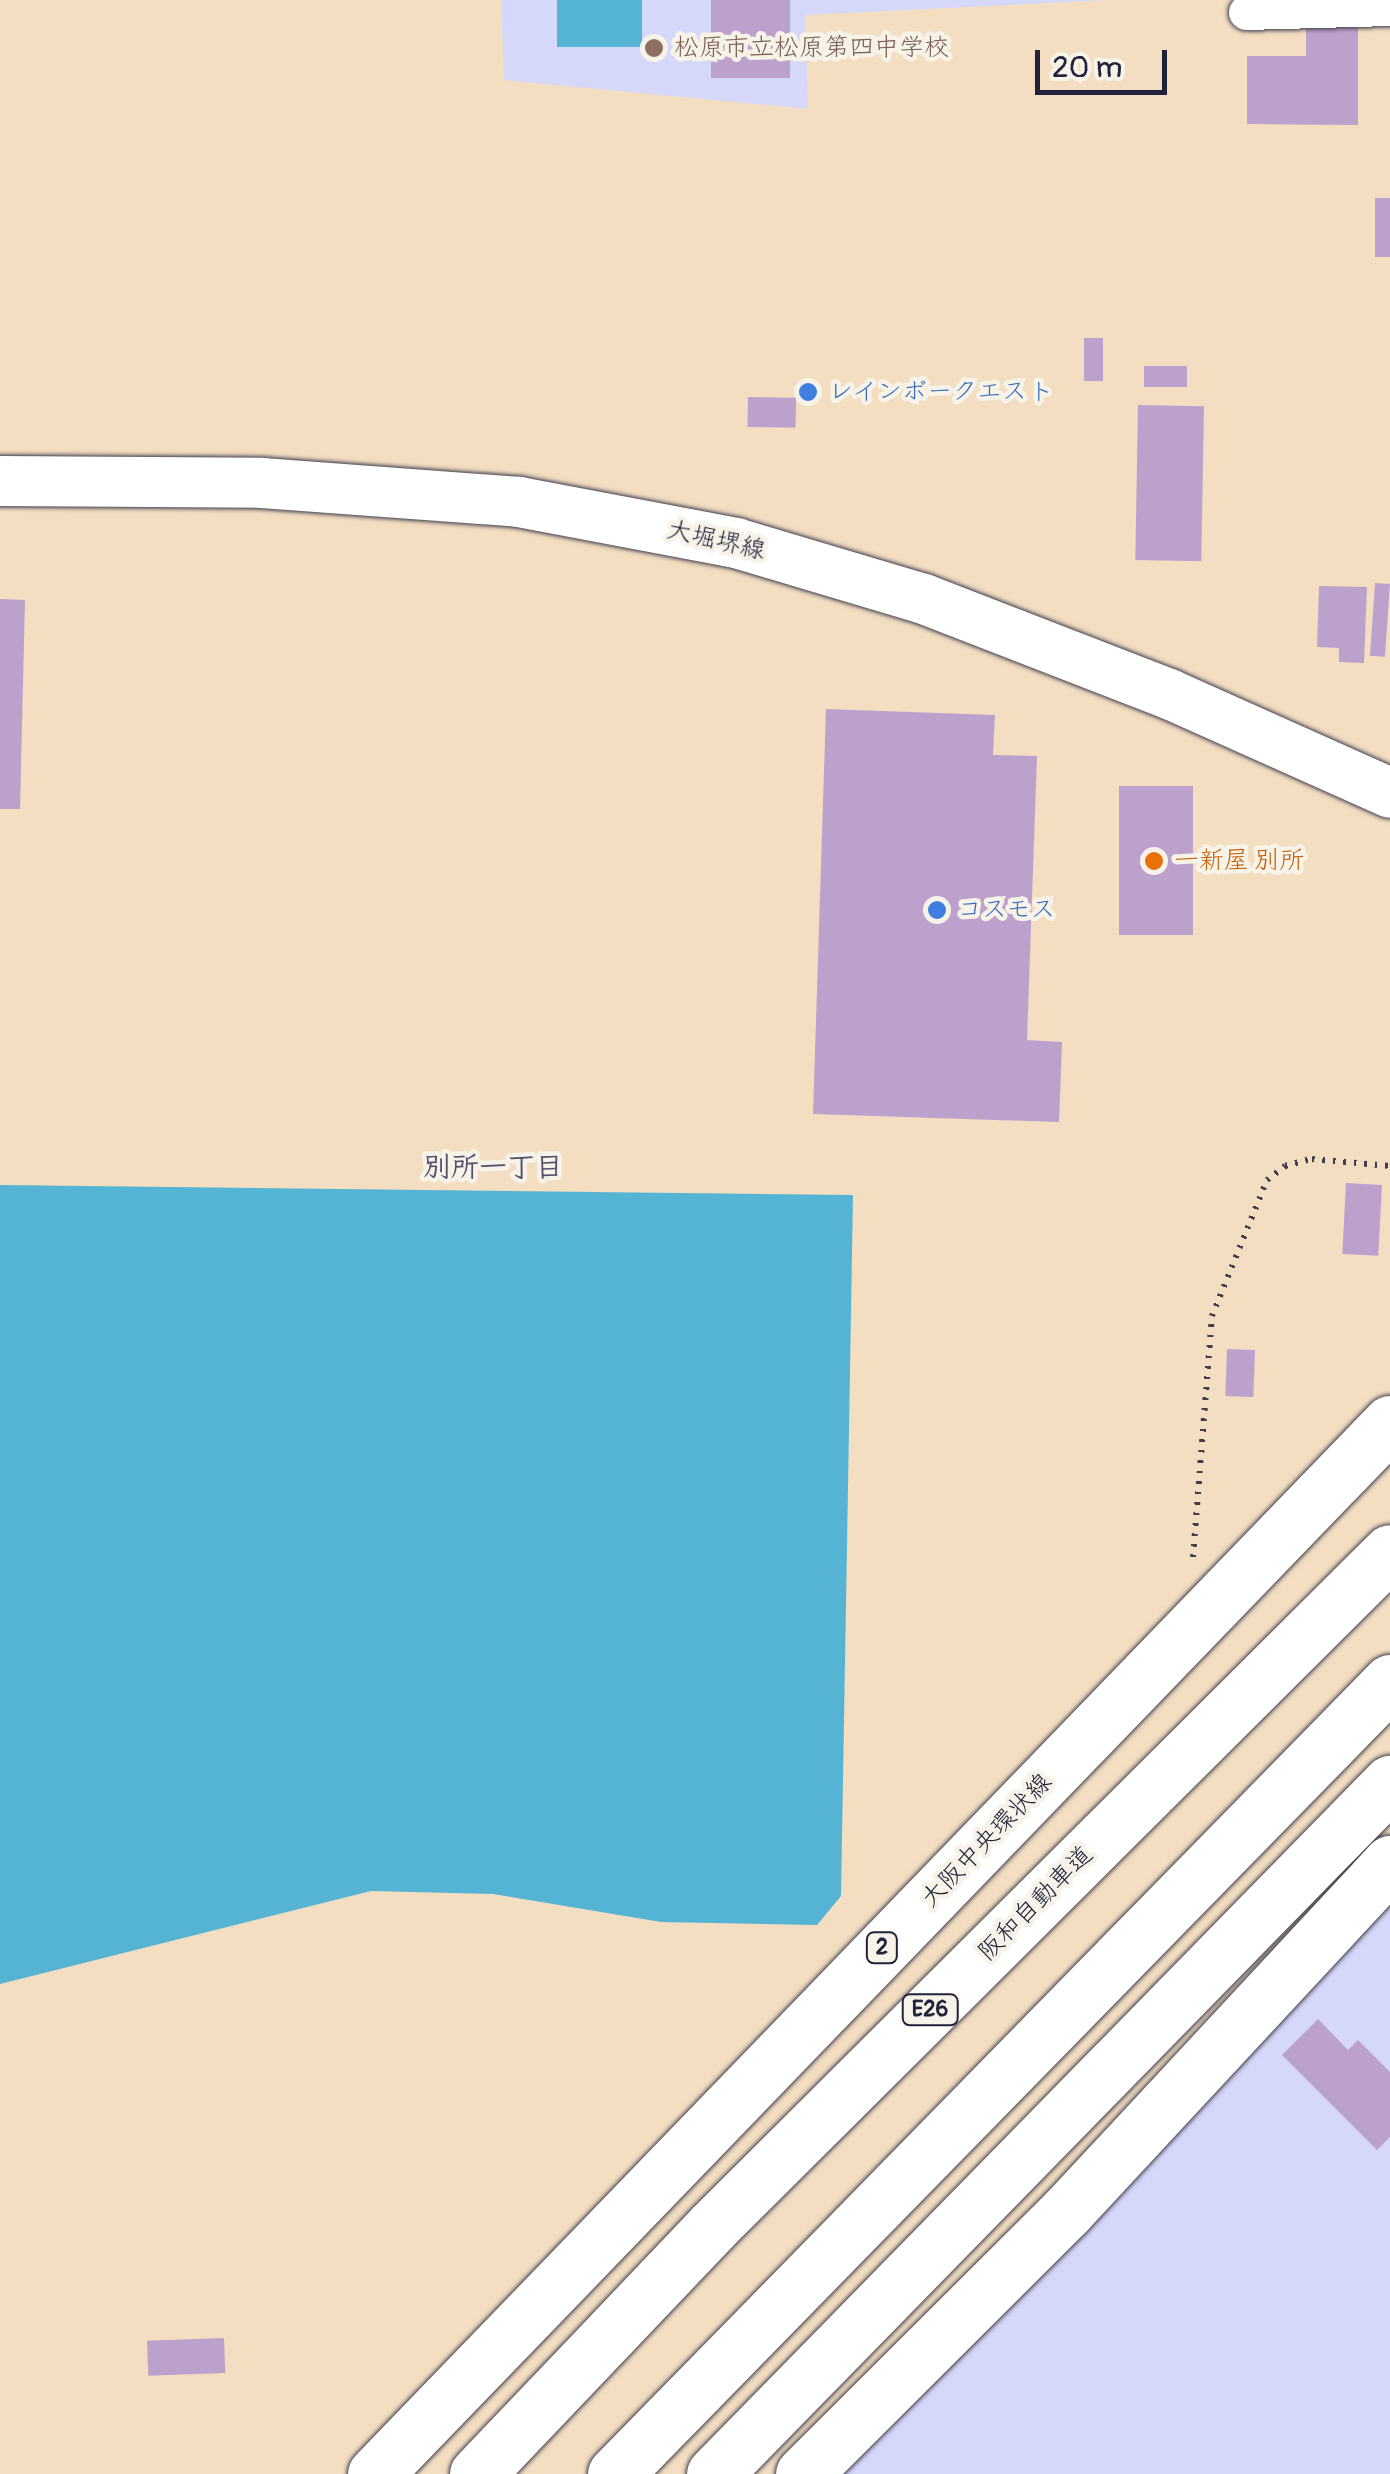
<!DOCTYPE html>
<meta charset="utf-8">
<style>
body{margin:0}
#map{position:relative;width:1390px;height:2474px;overflow:hidden;background:#f3dec1;font-family:Pangolin,"Klee One",sans-serif}
div>[style]{position:absolute}
.built>*{inset:0;background:#d5d8f9}
.water>*{inset:0;background:#55b4d3;transform-origin:0 0}
.building>*{inset:0;background:#bca1cc;transform-origin:0 0}
.path>*{height:6px;margin-top:-3px;transform-origin:0;background:repeating-linear-gradient(90deg,#413e4f 0 2.5px,transparent 0 10.5px)}
.roads{filter:drop-shadow(0 0 2px #413e4f) drop-shadow(0 0 2px #413e4f)}
.street>*{height:35px;margin:-17.5px;padding:0 17.5px;transform-origin:17.5px;border-radius:17.5px;background:#fff}
.secondary>*{height:50px;margin:-25px;padding:0 25px;transform-origin:25px;border-radius:25px;background:#fff}
.primary>*{height:55px;margin:-27.5px;padding:0 27.5px;transform-origin:27.5px;border-radius:27.5px;background:#fff}
.highway>*{height:55px;margin:-27.5px;padding:0 27.5px;transform-origin:27.5px;border-radius:27.5px;background:#fff}
.dots>*{width:28px;height:28px;translate:-50% -50%;box-sizing:border-box;border:5px solid #f7f3e8;border-radius:50%}
span{translate:-50% -50%;white-space:nowrap;text-align:center;line-height:1.15;-webkit-text-stroke:9px #f7f3e8;paint-order:stroke}
.shield-label span{padding:2px 8px;background:#f7f3e8;border:2px solid;border-radius:8px;-webkit-text-stroke-width:0}
.shield-label{font-size:22px;color:#22223b;font-weight:700}
.education-label{font-size:25px;color:#785e54}
.left{translate:0 -50%;text-align:left}
.shop-label{font-size:25px;color:#366cbe}
.street-label{font-size:25px;color:#22223b}
.food-label{font-size:25px;color:#c56008}
.neighbourhood-label{font-size:28px;color:#584e6e;font-weight:700}
.scale{position:absolute;left:1035px;top:50px;width:132px;height:45px;box-sizing:border-box;border:5px solid #22223b;border-top:0;padding-left:12px;font-size:30px;line-height:35px;white-space:nowrap;color:#22223b;-webkit-text-stroke:8px #f7f3e8;paint-order:stroke}
</style>
<div id="map">
<div class="built">
<i style="clip-path:polygon(501px 0,1109px 0,805px 15px,808px 109px,504px 80px)"></i>
<i style="clip-path:polygon(1390px 1861px,1390px 2474px,805px 2474px)"></i>
</div>
<div class="water">
<i style="left:557px;top:0;width:85px;height:47px"></i>
<i style="clip-path:polygon(0 1185px,853px 1195px,841px 1896px,817px 1925px,661px 1922px,493px 1894px,371px 1891px,0 1984px)"></i>
</div>
<div class="building">
<i style="left:711px;top:0;width:79px;height:78px"></i>
<i style="clip-path:polygon(1306px 23px,1358px 23px,1358px 125px,1247px 124px,1247px 56px,1306px 56px)"></i>
<i style="left:1375px;top:198px;width:15px;height:59px"></i>
<i style="left:1084px;top:338px;width:19px;height:43px"></i>
<i style="left:1144px;top:366px;width:43px;height:21px"></i>
<i style="left:748px;top:397px;width:48px;height:30px;rotate:1deg"></i>
<i style="left:1138px;top:405px;width:66px;height:155px;rotate:1deg"></i>
<i style="left:1375px;top:583px;width:15px;height:73px;rotate:4deg"></i>
<i style="clip-path:polygon(1319px 586px,1367px 587px,1364px 663px,1339px 662px,1339px 648px,1317px 647px)"></i>
<i style="clip-path:polygon(0 599px,25px 600px,20px 809px,0 809px)"></i>
<i style="clip-path:polygon(826px 709px,995px 715px,993px 755px,1037px 756px,1027px 1040px,1062px 1042px,1059px 1122px,813px 1114px)"></i>
<i style="left:1119px;top:786px;width:74px;height:149px"></i>
<i style="left:1346px;top:1183px;width:36px;height:71px;rotate:3deg"></i>
<i style="left:1227px;top:1349px;width:28px;height:47px;rotate:2deg"></i>
<i style="clip-path:polygon(1318px 2019px,1348px 2050px,1358px 2040px,1390px 2072px,1390px 2137px,1377px 2150px,1282px 2055px)"></i>
<i style="left:224px;top:2338px;width:35px;height:77px;rotate:88deg"></i>
</div>
<div class="path">
<i style="left:1193px;top:1557px;width:242px;rotate:-85.5deg"></i>
<i style="left:1212px;top:1316px;width:147px;rotate:-68deg"></i>
<i style="left:1267px;top:1180px;width:23px;rotate:-38deg"></i>
<i style="left:1285px;top:1166px;width:28px;rotate:-15deg"></i>
<i style="left:1312px;top:1159px;width:78px;rotate:5.1deg"></i>
</div>
<div class="roads">
<div class="street">
<i style="left:1246px;top:12px;width:144px;rotate:-1.6deg"></i>
</div>
<div class="secondary">
<i style="left:0;top:481px;width:262px;rotate:0.4deg"></i>
<i style="left:262px;top:483px;width:258px;rotate:4.2deg"></i>
<i style="left:519px;top:502px;width:221px;rotate:10.7deg"></i>
<i style="left:736px;top:543px;width:196px;rotate:16.6deg"></i>
<i style="left:924px;top:599px;width:263px;rotate:21.2deg"></i>
<i style="left:1169px;top:694px;width:242px;rotate:24.1deg"></i>
</div>
<div class="primary">
<i style="left:375px;top:2474px;width:1461px;rotate:-46deg"></i>
<i style="left:803px;top:2474px;width:370px;rotate:-44.9deg"></i>
<i style="left:1065px;top:2213px;width:478px;rotate:-47.1deg"></i>
</div>
<div class="highway">
<i style="left:477px;top:2474px;width:342px;rotate:-46.4deg"></i>
<i style="left:713px;top:2226px;width:955px;rotate:-44.87deg"></i>
<i style="left:615px;top:2474px;width:1108px;rotate:-45.62deg"></i>
<i style="left:714px;top:2474px;width:967px;rotate:-45.63deg"></i>
</div>
</div>
<div class="dots">
<i style="left:654px;top:48px;background:#8d6e63"></i>
<i style="left:808px;top:392px;background:#3f7fe0"></i>
<i style="left:1154px;top:861px;background:#e8710a"></i>
<i style="left:937px;top:910px;background:#3f7fe0"></i>
</div>
<div class="shield-label">
<span style="left:882px;top:1948px">2</span>
<span style="left:930px;top:2010px">E26</span>
</div>
<div class="education-label">
<span class="left" style="left:674px;top:48px">松原市立松原第四中学校</span>
</div>
<div class="shop-label">
<span class="left" style="left:828px;top:392px">レインボークエスト</span>
<span class="left" style="left:957px;top:910px">コスモス</span>
</div>
<div class="street-label">
<span style="left:716px;top:541px;rotate:13deg">大堀堺線</span>
<span style="left:987px;top:1841px;rotate:-46deg">大阪中央環状線</span>
<span style="left:1036px;top:1904px;rotate:-45deg">阪和自動車道</span>
</div>
<div class="food-label">
<span class="left" style="left:1174px;top:861px">一新屋 別所</span>
</div>
<div class="neighbourhood-label">
<span style="left:493px;top:1168px">別所一丁目</span>
</div>
<div class="scale">20 m</div>
</div>
